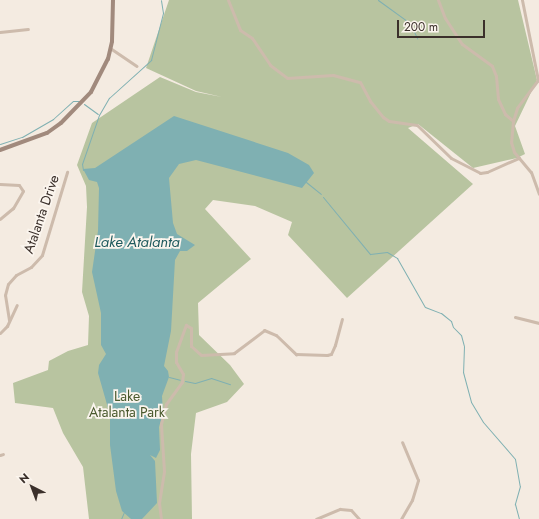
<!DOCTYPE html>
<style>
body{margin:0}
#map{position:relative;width:539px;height:519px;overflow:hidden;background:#f4ebe1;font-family:Jost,sans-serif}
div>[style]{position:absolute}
.green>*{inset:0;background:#b8c4a0}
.water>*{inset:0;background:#7fb0b2}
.stream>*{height:1px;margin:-0.5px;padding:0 0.5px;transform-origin:0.5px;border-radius:0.5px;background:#7fb0b2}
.street>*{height:3px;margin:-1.5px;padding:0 1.5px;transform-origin:1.5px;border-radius:1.5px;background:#cdbbac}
.secondary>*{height:4px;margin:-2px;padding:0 2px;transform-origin:2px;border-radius:2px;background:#a18a7d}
span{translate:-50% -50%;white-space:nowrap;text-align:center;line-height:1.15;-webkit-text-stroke:3.5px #fbf5ee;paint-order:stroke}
.street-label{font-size:14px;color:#3b302b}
.park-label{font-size:14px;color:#4a5a2e}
.water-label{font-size:15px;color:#1f5a5e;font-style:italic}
.north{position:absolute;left:12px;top:467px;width:40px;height:40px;-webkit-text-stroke:3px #fbf5ee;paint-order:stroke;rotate:318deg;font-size:11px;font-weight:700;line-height:16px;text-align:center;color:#3b302b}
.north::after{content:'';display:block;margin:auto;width:14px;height:18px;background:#3b302b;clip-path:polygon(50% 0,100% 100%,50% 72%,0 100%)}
.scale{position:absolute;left:397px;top:20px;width:88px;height:18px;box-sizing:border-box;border:2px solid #3b302b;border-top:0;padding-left:5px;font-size:12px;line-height:14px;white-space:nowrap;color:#3b302b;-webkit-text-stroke:3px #fbf5ee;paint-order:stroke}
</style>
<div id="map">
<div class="green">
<i style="clip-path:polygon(169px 0,518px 0,537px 80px,515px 126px,525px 154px,517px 158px,473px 168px,418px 124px,408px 128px,473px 184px,347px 298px,288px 235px,292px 222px,255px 206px,213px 200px,205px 209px,251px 259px,198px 303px,199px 335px,230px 365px,244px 384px,227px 402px,196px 413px,191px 454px,192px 519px,89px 519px,83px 467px,63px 433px,53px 408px,15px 403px,13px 383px,48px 370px,49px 361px,68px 351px,88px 345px,89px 316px,82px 292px,87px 207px,86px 186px,77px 165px,92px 123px,160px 77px,196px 92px,222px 97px,196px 91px,146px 68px)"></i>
</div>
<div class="water">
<i style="clip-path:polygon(174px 116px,288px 153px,309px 165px,314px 173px,302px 188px,196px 160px,179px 164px,169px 178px,173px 223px,177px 234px,195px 245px,187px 251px,180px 251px,175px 260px,171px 331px,164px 366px,168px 371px,169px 377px,162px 396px,163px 413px,159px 427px,160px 450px,156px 458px,150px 455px,155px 461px,157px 503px,142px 519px,131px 519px,122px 511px,116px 491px,110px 445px,110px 415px,98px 373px,99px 365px,106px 354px,101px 345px,101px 313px,92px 272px,98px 231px,99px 188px,97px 182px,89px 180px,83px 169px,95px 168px)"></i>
</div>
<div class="stream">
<i style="left:378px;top:0;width:39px;rotate:36deg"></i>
<i style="left:410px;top:23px;width:17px;rotate:65deg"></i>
<i style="left:84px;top:104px;width:17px;rotate:36deg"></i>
<i style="left:0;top:144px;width:23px;rotate:-18deg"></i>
<i style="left:22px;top:137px;width:36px;rotate:-30deg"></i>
<i style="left:53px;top:119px;width:27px;rotate:-42deg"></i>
<i style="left:73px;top:101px;width:7px"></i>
<i style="left:83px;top:170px;width:6px;rotate:-99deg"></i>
<i style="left:82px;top:164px;width:52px;rotate:-70.9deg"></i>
<i style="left:99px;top:115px;width:20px;rotate:-60deg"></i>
<i style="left:109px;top:98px;width:57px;rotate:-42.1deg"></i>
<i style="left:151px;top:60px;width:49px;rotate:-75.7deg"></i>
<i style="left:163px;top:13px;width:13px;rotate:-99deg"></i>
<i style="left:306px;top:182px;width:19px;rotate:39deg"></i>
<i style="left:323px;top:197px;width:74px;rotate:50.5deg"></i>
<i style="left:370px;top:254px;width:17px;rotate:-7deg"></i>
<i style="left:387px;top:252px;width:12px;rotate:31deg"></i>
<i style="left:397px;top:258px;width:56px;rotate:60.3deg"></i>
<i style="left:425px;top:307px;width:17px;rotate:21deg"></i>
<i style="left:441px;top:313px;width:13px;rotate:39deg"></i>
<i style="left:451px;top:321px;width:6px;rotate:72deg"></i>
<i style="left:453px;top:327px;width:11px;rotate:45deg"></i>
<i style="left:461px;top:335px;width:11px;rotate:75deg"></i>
<i style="left:464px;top:346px;width:26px;rotate:92deg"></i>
<i style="left:463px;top:372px;width:31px;rotate:75deg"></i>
<i style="left:471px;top:402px;width:23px;rotate:59deg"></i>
<i style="left:483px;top:422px;width:49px;rotate:49.1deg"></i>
<i style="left:515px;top:459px;width:27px;rotate:80deg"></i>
<i style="left:520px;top:486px;width:19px;rotate:106deg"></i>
<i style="left:515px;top:504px;width:16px;rotate:75deg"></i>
<i style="left:169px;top:377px;width:11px;rotate:15deg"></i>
<i style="left:185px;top:381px;width:10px;rotate:11deg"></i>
<i style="left:195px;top:383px;width:17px;rotate:-17deg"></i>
<i style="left:211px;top:378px;width:20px;rotate:18deg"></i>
<i style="left:121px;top:519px;width:8px;rotate:-67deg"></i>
</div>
<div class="street">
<i style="left:228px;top:0;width:32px;rotate:68deg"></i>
<i style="left:240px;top:30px;width:14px;rotate:34deg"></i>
<i style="left:252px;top:38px;width:32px;rotate:56deg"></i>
<i style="left:270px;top:65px;width:21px;rotate:37deg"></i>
<i style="left:287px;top:78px;width:46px;rotate:-3.7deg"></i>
<i style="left:333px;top:75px;width:28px;rotate:15deg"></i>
<i style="left:360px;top:82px;width:21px;rotate:62deg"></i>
<i style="left:370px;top:101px;width:21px;rotate:51deg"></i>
<i style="left:383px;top:117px;width:7px;rotate:34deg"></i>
<i style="left:389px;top:121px;width:28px;rotate:8deg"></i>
<i style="left:417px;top:125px;width:47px;rotate:44.1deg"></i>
<i style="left:451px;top:158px;width:33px;rotate:27deg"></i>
<i style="left:480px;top:173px;width:7px;rotate:-8deg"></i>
<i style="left:487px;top:172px;width:35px;rotate:-24deg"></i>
<i style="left:438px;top:0;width:19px;rotate:69deg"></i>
<i style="left:445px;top:18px;width:31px;rotate:57deg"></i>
<i style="left:462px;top:44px;width:37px;rotate:36deg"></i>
<i style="left:492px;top:66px;width:11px;rotate:68deg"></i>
<i style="left:496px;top:76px;width:23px;rotate:85deg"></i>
<i style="left:498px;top:99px;width:17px;rotate:65deg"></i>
<i style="left:505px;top:114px;width:11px;rotate:41deg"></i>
<i style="left:522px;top:0;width:82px;rotate:78.7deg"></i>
<i style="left:538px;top:80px;width:35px;rotate:127deg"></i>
<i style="left:517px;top:108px;width:14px;rotate:107deg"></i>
<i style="left:513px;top:121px;width:21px;rotate:95deg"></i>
<i style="left:511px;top:142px;width:10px;rotate:73deg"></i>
<i style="left:514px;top:152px;width:26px;rotate:50deg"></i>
<i style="left:531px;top:172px;width:23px;rotate:70deg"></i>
<i style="left:0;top:32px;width:28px;rotate:-6deg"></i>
<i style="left:110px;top:48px;width:32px;rotate:34deg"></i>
<i style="left:0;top:184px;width:19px;rotate:3deg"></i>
<i style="left:19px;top:185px;width:7px;rotate:56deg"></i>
<i style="left:23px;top:191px;width:20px;rotate:120deg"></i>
<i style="left:13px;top:208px;width:17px;rotate:140deg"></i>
<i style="left:515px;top:317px;width:25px;rotate:14deg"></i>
<i style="left:9px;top:320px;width:25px;rotate:-99deg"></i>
<i style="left:5px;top:295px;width:11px;rotate:-75deg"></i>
<i style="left:8px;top:284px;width:12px;rotate:-48deg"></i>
<i style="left:16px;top:275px;width:17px;rotate:-28deg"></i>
<i style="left:31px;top:267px;width:16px;rotate:-47deg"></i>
<i style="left:42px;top:255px;width:87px;rotate:-73.2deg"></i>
<i style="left:0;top:333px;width:10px;rotate:-45deg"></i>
<i style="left:7px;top:326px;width:23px;rotate:-65deg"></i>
<i style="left:0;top:455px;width:3px;rotate:-18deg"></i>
<i style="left:161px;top:519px;width:16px;rotate:-97deg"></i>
<i style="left:159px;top:503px;width:32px;rotate:-81deg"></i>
<i style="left:164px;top:471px;width:47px;rotate:-93.7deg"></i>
<i style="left:161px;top:424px;width:21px;rotate:-76deg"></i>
<i style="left:166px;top:404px;width:27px;rotate:-54deg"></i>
<i style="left:182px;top:382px;width:8px;rotate:-83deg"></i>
<i style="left:183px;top:374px;width:14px;rotate:-120deg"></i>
<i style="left:176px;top:362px;width:10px;rotate:-90deg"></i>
<i style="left:176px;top:352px;width:29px;rotate:-70deg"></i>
<i style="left:186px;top:325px;width:6px;rotate:31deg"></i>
<i style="left:191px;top:328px;width:18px;rotate:90deg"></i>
<i style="left:191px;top:346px;width:13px;rotate:42deg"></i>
<i style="left:201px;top:355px;width:33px;rotate:-3deg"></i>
<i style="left:234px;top:353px;width:38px;rotate:-37deg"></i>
<i style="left:264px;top:330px;width:13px;rotate:23deg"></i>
<i style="left:276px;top:335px;width:28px;rotate:44deg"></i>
<i style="left:296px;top:354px;width:31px;rotate:2deg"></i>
<i style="left:327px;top:355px;width:4px;rotate:-14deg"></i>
<i style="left:331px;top:354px;width:10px;rotate:-66deg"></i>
<i style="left:335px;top:345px;width:27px;rotate:-75deg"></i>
<i style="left:316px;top:519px;width:26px;rotate:-23deg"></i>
<i style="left:340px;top:509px;width:11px;rotate:5deg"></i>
<i style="left:351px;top:510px;width:12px;rotate:48deg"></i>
<i style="left:401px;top:519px;width:22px;rotate:-60deg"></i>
<i style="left:412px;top:500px;width:21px;rotate:-73deg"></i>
<i style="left:418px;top:480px;width:41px;rotate:-112.8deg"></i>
</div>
<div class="secondary">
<i style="left:0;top:150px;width:50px;rotate:-19.9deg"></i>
<i style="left:47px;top:133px;width:17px;rotate:-36deg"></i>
<i style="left:61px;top:123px;width:43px;rotate:-45.9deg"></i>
<i style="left:91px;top:92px;width:37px;rotate:-63deg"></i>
<i style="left:108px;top:59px;width:18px;rotate:-77deg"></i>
<i style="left:112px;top:41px;width:41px;rotate:-88.6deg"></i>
</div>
<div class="street-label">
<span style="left:41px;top:214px;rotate:-71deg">Atalanta Drive</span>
</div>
<div class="park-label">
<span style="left:127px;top:404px">Lake<br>Atalanta Park</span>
</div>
<div class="water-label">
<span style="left:137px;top:243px">Lake Atalanta</span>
</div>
<div class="north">N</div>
<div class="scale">200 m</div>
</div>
